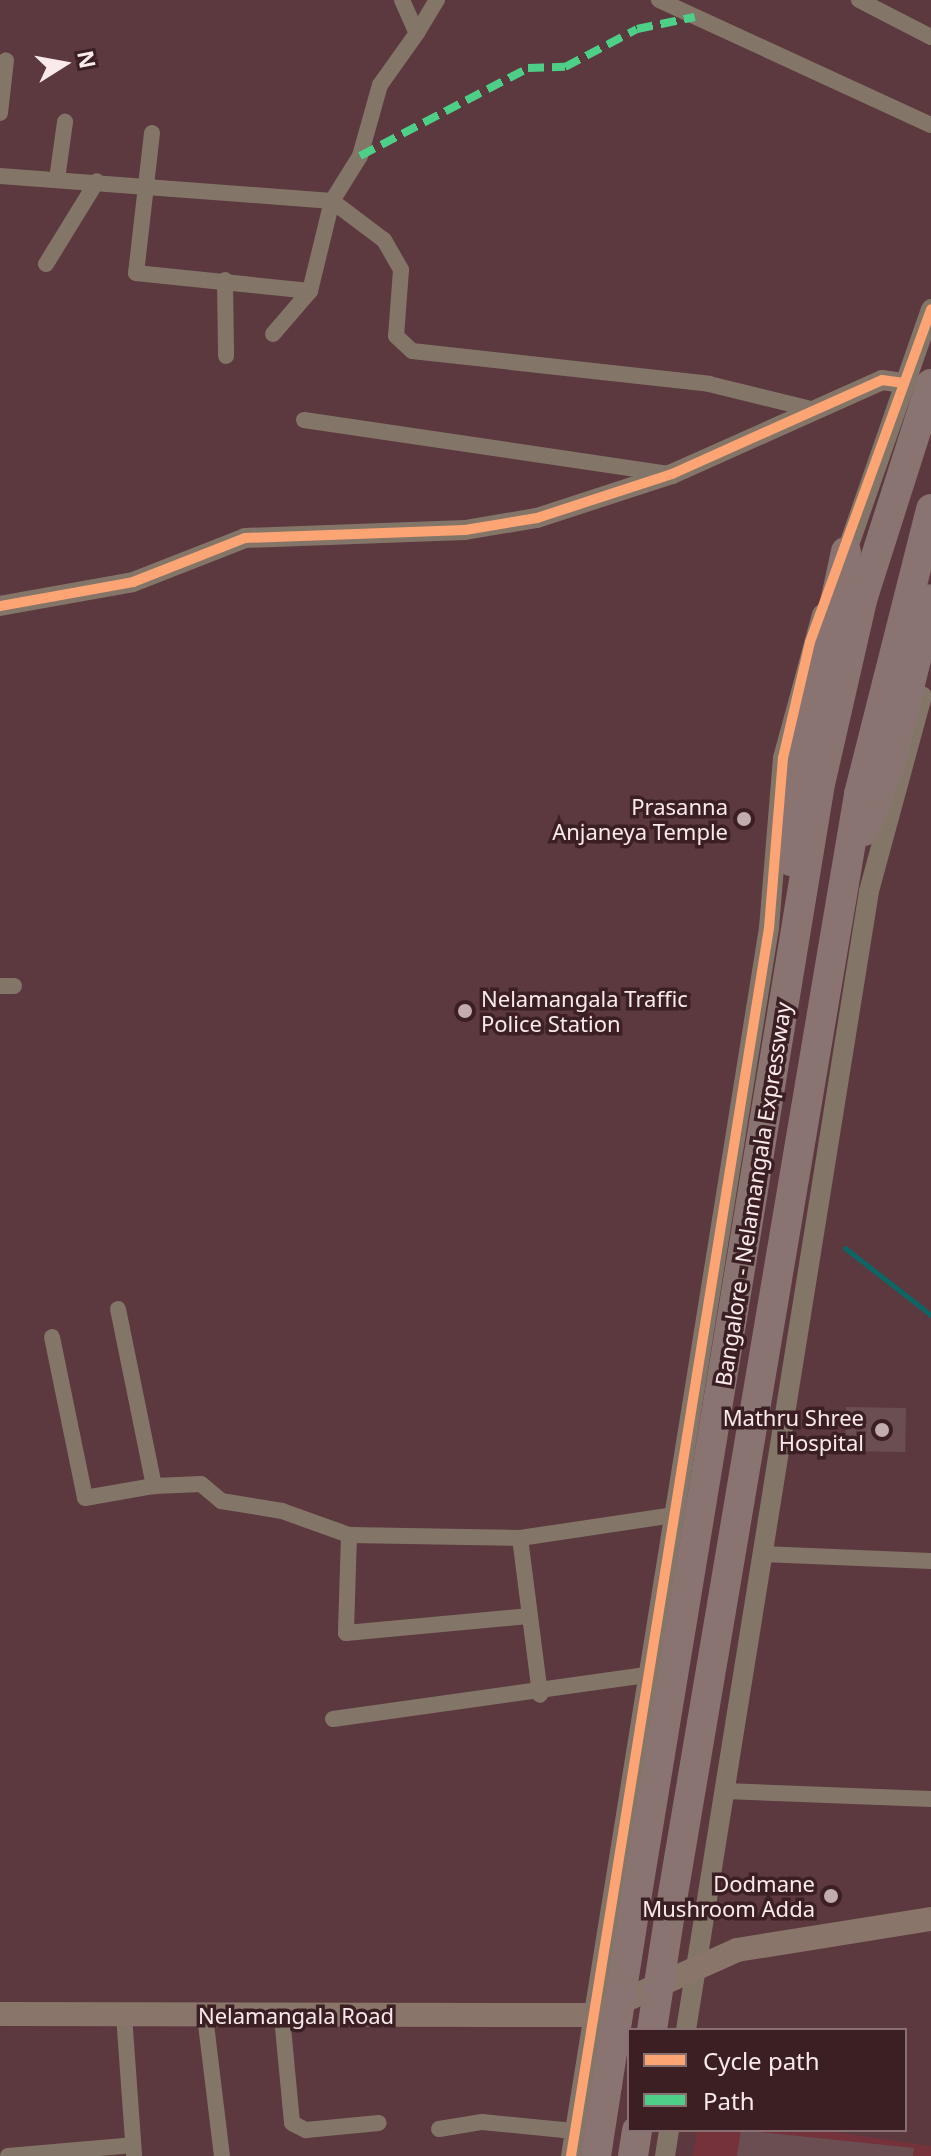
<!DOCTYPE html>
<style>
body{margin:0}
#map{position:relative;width:931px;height:2156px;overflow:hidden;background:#5b393e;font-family:"Noto Sans",sans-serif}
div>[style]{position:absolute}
.built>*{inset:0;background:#75323b}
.stream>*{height:5px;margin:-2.5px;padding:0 2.5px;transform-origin:2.5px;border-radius:2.5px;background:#0f6564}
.building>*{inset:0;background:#6b4e52;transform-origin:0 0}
.minor>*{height:16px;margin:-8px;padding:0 8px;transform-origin:8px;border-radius:8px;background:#847569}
.tertiary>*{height:20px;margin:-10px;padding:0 10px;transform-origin:10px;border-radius:10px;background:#847569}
.secondary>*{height:24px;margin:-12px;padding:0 12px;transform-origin:12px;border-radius:12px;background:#897569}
.motorway>*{height:30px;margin:-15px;padding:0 15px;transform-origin:15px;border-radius:15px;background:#897471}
.motorway-bridge>*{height:30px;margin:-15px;padding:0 15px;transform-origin:15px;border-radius:15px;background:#897471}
.quiet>*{height:8px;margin-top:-4px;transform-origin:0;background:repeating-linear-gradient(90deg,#4dcf88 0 16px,transparent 0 24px)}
.cycleway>*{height:10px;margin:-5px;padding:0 5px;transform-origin:5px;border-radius:5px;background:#fda474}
.dots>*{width:22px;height:22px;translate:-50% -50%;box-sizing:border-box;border:4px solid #3c1f22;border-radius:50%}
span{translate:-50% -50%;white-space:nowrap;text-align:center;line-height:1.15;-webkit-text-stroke:7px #3c1f22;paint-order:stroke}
.poi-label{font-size:22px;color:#faeaeb}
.right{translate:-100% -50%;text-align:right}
.left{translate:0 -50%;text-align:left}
.street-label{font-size:22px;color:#faeaeb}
.legend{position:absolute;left:627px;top:2028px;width:280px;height:104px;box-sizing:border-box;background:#3c1f22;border:2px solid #887072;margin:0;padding:10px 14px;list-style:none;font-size:24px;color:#faeaeb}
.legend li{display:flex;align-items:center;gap:16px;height:40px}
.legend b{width:40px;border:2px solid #887072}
.north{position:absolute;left:24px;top:24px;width:80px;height:80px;-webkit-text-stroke:6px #3c1f22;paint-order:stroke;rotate:79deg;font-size:22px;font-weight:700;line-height:32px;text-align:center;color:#faeaeb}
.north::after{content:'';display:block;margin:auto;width:28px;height:36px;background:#faeaeb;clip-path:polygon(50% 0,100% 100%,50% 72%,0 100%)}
</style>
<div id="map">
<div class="built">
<i style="clip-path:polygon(697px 2130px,820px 2130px,931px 2146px,931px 2156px,693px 2156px)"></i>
</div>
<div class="stream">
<i style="left:845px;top:1248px;width:109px;rotate:37.9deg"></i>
</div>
<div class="building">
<i style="left:846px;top:1407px;width:60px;height:44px;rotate:1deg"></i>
<i style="clip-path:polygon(741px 2130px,914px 2148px,913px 2156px,737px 2156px)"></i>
</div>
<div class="minor">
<i style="left:402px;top:0;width:36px;rotate:66deg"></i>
<i style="left:417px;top:33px;width:39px;rotate:-59deg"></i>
<i style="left:659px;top:0;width:299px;rotate:24.7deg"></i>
<i style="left:859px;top:0;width:81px;rotate:27.2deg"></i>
<i style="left:0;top:113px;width:53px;rotate:-83.5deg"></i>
<i style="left:152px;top:133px;width:141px;rotate:96.5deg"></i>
<i style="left:136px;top:273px;width:175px;rotate:5.9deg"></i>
<i style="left:0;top:176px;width:333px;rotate:4.3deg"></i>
<i style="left:332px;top:201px;width:65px;rotate:36.9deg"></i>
<i style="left:384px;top:240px;width:34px;rotate:60deg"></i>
<i style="left:401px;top:270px;width:66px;rotate:94.3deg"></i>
<i style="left:396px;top:336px;width:22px;rotate:43deg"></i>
<i style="left:412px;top:351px;width:299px;rotate:6.3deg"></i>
<i style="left:709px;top:384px;width:101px;rotate:13.8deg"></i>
<i style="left:57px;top:179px;width:58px;rotate:-82deg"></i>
<i style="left:46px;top:264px;width:97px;rotate:-58.4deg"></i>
<i style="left:225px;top:280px;width:76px;rotate:89.2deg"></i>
<i style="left:273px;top:334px;width:57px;rotate:-49.3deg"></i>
<i style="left:310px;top:291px;width:93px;rotate:-76.3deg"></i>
<i style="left:332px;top:201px;width:53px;rotate:-58.1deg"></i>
<i style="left:360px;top:156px;width:74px;rotate:-74.3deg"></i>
<i style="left:380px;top:85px;width:64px;rotate:-54.6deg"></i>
<i style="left:304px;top:420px;width:370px;rotate:8.4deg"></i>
<i style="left:0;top:986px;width:14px"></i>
<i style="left:118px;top:1309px;width:181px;rotate:78.5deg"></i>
<i style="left:154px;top:1486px;width:47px;rotate:-2.4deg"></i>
<i style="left:201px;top:1484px;width:26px;rotate:40deg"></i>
<i style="left:221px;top:1501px;width:62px;rotate:9.3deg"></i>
<i style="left:282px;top:1511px;width:71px;rotate:19.7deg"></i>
<i style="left:349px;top:1535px;width:171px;rotate:1deg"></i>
<i style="left:520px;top:1538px;width:156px;rotate:-8.5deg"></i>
<i style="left:52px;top:1337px;width:164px;rotate:78.4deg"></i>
<i style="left:85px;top:1498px;width:70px;rotate:-9.9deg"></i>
<i style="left:349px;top:1535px;width:98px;rotate:91.8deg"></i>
<i style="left:346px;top:1633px;width:183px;rotate:-5.3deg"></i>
<i style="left:520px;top:1538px;width:158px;rotate:82.7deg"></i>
<i style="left:762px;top:1554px;width:169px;rotate:2.4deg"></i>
<i style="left:333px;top:1719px;width:318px;rotate:-8deg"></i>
<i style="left:724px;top:1791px;width:207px;rotate:2.2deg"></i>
<i style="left:124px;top:2015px;width:141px;rotate:85.9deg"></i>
<i style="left:205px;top:2016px;width:141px;rotate:83.1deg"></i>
<i style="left:282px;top:2017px;width:106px;rotate:84.6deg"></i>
<i style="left:292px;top:2123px;width:16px;rotate:27deg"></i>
<i style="left:306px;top:2130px;width:73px;rotate:-5.5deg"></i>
<i style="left:439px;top:2129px;width:44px;rotate:-9.2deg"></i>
<i style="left:482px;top:2122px;width:92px;rotate:5.6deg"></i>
<i style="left:8px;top:2156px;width:125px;rotate:-5deg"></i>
</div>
<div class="tertiary">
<i style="left:843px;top:562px;width:268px;rotate:-70.8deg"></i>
<i style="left:0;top:606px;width:135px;rotate:-10.2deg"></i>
<i style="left:133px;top:582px;width:120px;rotate:-21.4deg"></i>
<i style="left:245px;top:538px;width:220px;rotate:-2.1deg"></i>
<i style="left:465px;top:530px;width:73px;rotate:-9.5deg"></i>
<i style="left:537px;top:518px;width:142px;rotate:-18.1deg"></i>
<i style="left:672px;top:474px;width:230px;rotate:-24.1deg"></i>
<i style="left:882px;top:380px;width:22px;rotate:8deg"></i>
<i style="left:686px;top:2030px;width:1154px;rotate:-80.87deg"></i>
<i style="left:869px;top:891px;width:202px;rotate:-74.8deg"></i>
<i style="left:571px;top:2156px;width:1244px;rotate:-80.84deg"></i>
<i style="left:769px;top:928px;width:171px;rotate:-85.3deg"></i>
<i style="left:783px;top:758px;width:149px;rotate:-74.8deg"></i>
<i style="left:665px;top:2156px;width:26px;rotate:-81deg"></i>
</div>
<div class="secondary">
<i style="left:0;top:2014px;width:592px;rotate:0.1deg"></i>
<i style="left:592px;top:2015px;width:159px;rotate:-24.1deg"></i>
<i style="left:737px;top:1950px;width:196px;rotate:-9.1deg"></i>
</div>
<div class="motorway">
<i style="left:864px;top:831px;width:68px;rotate:-68.4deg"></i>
<i style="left:889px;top:768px;width:174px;rotate:-76deg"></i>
<i style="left:791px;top:861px;width:107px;rotate:-84.1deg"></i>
<i style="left:802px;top:755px;width:208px;rotate:-77.8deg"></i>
<i style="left:635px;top:1906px;width:1137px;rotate:-80.64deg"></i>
<i style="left:820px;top:784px;width:189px;rotate:-77.1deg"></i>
<i style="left:862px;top:600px;width:227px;rotate:-72.3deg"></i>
<i style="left:670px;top:1912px;width:1134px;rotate:-80.4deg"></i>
<i style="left:859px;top:794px;width:294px;rotate:-75.8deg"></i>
<i style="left:596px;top:2156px;width:72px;rotate:-81.2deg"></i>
<i style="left:633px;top:2156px;width:26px;rotate:-81deg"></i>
</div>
<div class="motorway-bridge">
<i style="left:652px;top:2030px;width:119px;rotate:-81.3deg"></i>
<i style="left:607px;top:2085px;width:181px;rotate:-81.1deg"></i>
</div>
<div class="quiet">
<i style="left:360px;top:156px;width:190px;rotate:-27.6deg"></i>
<i style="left:528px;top:68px;width:37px;rotate:-2deg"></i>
<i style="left:565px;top:67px;width:81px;rotate:-27.8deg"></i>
<i style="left:637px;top:29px;width:59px;rotate:-11.7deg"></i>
</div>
<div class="cycleway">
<i style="left:0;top:606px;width:135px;rotate:-10.2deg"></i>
<i style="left:133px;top:582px;width:120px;rotate:-21.4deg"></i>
<i style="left:245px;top:538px;width:220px;rotate:-2.1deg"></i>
<i style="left:465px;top:530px;width:73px;rotate:-9.5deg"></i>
<i style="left:537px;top:518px;width:142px;rotate:-18.1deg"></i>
<i style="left:672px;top:474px;width:230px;rotate:-24.1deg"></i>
<i style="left:882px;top:380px;width:22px;rotate:8deg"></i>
<i style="left:571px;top:2156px;width:1244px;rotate:-80.84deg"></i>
<i style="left:769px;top:928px;width:171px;rotate:-85.3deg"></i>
<i style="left:783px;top:758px;width:119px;rotate:-76.9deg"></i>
<i style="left:810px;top:642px;width:354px;rotate:-70deg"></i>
</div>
<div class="dots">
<i style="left:744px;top:819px;background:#c2acae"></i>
<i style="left:465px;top:1011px;background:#c2acae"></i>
<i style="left:882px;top:1430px;background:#c2acae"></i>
<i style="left:831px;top:1896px;background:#c2acae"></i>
</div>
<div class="poi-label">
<span class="right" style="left:728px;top:819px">Prasanna<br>Anjaneya Temple</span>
<span class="left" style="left:481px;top:1011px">Nelamangala Traffic<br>Police Station</span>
<span class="right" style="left:864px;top:1430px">Mathru Shree<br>Hospital</span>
<span class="right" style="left:815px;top:1896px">Dodmane<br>Mushroom Adda</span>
</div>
<div class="street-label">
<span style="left:753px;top:1194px;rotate:-81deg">Bangalore - Nelamangala Expressway</span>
<span style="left:296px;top:2016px">Nelamangala Road</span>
</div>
<ul class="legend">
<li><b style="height:10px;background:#fda474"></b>Cycle path</li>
<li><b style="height:10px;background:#4dcf88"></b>Path</li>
</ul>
<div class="north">N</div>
</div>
